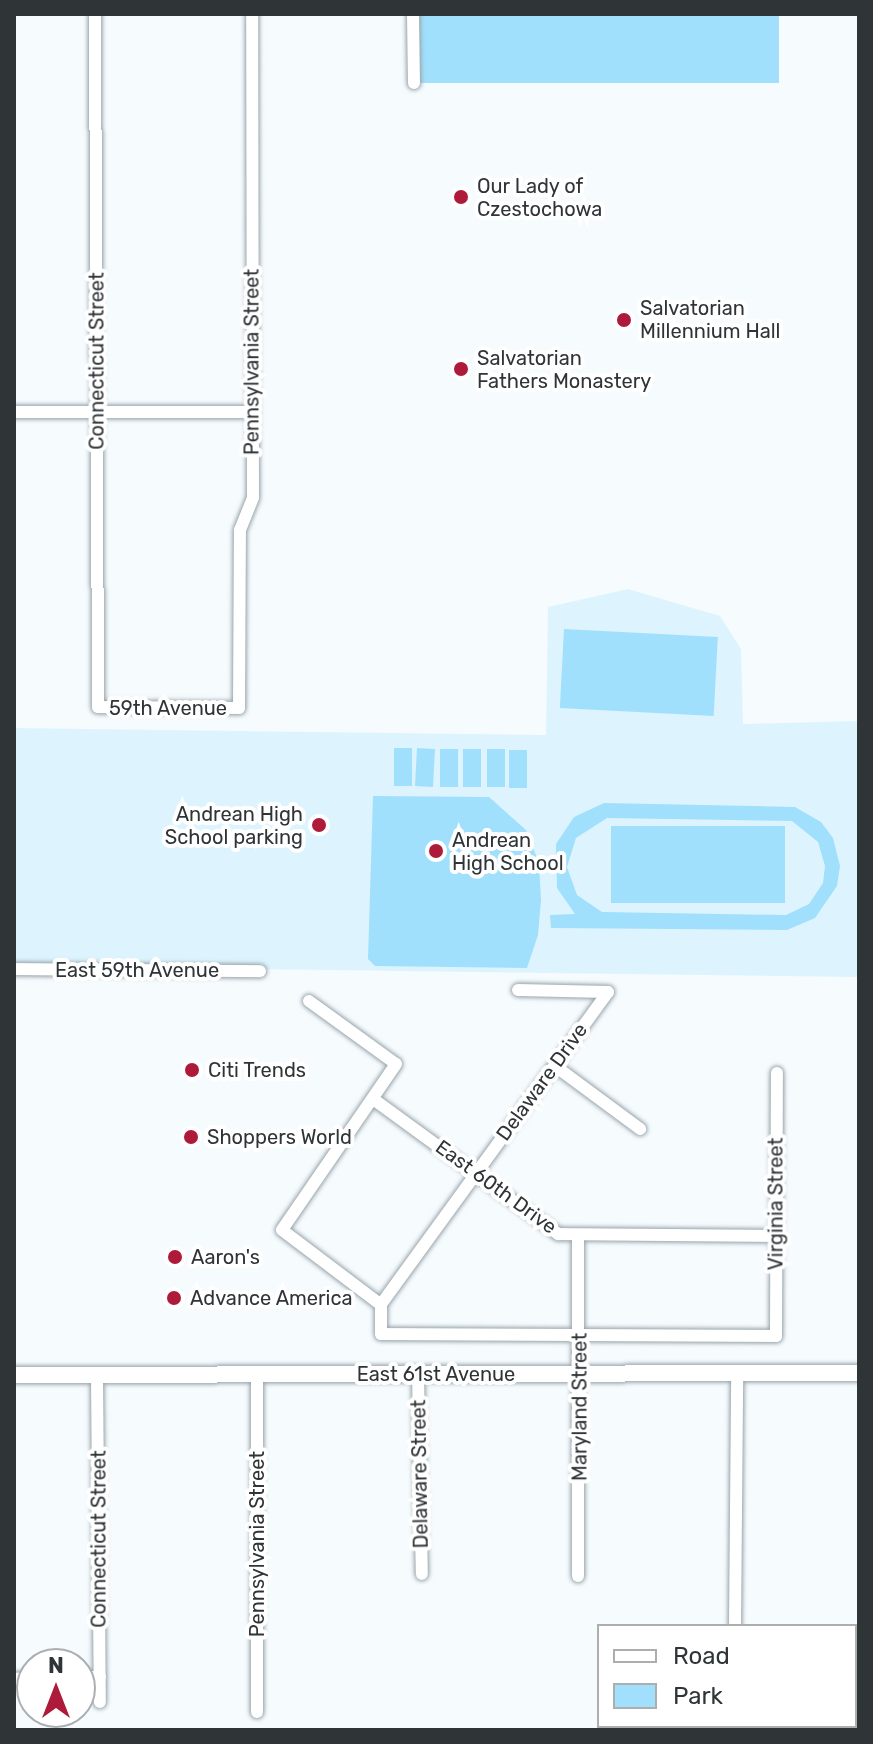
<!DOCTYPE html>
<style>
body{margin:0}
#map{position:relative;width:873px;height:1744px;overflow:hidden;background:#f6fbfe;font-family:Rubik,sans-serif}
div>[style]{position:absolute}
.built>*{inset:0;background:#ddf4fe}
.green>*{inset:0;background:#a0e0fc;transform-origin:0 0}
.roads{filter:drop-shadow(0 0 2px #98a5ab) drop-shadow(0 0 2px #98a5ab)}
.minor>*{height:12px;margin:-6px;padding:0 6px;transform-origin:6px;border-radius:6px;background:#fff}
.secondary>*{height:16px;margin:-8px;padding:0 8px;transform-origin:8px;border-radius:8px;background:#fff}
.dots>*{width:22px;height:22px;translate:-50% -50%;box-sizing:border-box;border:4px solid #fff;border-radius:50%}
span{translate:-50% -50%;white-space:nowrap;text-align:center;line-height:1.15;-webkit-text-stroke:8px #fff;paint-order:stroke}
.poi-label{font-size:20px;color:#2f3537}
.left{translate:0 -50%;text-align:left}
.right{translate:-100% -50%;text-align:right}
.street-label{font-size:20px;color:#2f3537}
.frame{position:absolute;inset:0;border:16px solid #2f3537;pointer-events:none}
.legend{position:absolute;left:597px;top:1624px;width:260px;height:104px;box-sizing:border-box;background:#fff;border:2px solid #acaeaf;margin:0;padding:10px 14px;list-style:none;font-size:24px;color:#2f3537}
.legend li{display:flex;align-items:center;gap:16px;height:40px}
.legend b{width:40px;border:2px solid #acaeaf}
.north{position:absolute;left:16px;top:1648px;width:80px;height:80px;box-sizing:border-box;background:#fff;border:2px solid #acaeaf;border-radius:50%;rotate:0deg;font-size:22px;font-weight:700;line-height:32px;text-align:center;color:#2f3537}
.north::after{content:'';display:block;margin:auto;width:28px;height:36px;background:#ae1a39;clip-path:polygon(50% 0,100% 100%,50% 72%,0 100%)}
</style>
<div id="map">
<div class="built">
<i style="clip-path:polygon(628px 589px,720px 616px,741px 649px,743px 724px,859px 721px,859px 977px,14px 966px,14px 728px,546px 735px,548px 607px)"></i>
</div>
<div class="green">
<i style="left:413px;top:14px;width:366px;height:69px"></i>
<i style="left:564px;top:629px;width:154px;height:79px;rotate:3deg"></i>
<i style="left:394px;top:748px;width:18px;height:38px"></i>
<i style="left:417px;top:748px;width:18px;height:38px;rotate:3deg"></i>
<i style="left:440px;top:749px;width:18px;height:38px"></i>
<i style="left:463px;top:749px;width:18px;height:38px"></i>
<i style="left:487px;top:749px;width:18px;height:38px"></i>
<i style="left:509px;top:750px;width:18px;height:38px"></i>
<i style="clip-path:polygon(373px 796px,489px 797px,526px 830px,539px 863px,541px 900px,538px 935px,527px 968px,375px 966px,368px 959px)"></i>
<i style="clip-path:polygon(evenodd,604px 803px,795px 807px,821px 822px,833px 838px,840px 866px,837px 886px,815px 918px,787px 930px,551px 928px,550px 915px,575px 914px,557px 888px,556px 844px,574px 817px,604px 803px,607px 818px,792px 821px,818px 842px,825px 866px,823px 883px,809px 904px,786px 915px,602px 912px,577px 895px,567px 867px,576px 838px,607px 818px)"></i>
<i style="left:611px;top:826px;width:174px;height:77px"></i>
</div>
<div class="roads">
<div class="minor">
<i style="left:95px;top:14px;width:693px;rotate:89.75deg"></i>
<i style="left:98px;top:707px;width:141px;rotate:0.4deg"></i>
<i style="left:239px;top:708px;width:178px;rotate:-89.7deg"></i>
<i style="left:240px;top:530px;width:35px;rotate:-68deg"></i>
<i style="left:253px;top:497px;width:483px;rotate:-90.1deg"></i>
<i style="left:413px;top:14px;width:69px;rotate:89.2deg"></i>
<i style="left:14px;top:412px;width:238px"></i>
<i style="left:14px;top:969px;width:246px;rotate:0.5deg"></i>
<i style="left:518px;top:990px;width:90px;rotate:1.3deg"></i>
<i style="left:608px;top:992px;width:387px;rotate:126deg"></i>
<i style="left:381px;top:1305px;width:29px;rotate:90deg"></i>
<i style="left:381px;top:1334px;width:395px;rotate:0.3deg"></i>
<i style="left:776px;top:1336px;width:263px;rotate:-89.8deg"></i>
<i style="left:309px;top:1001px;width:107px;rotate:35.9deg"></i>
<i style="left:396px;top:1064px;width:201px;rotate:124.5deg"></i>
<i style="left:282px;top:1230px;width:124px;rotate:37.1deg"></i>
<i style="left:555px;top:1066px;width:106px;rotate:36.5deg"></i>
<i style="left:373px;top:1099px;width:229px;rotate:36.1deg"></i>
<i style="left:558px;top:1234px;width:217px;rotate:0.5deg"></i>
<i style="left:578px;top:1238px;width:338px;rotate:90deg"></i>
<i style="left:418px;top:1374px;width:200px;rotate:88.9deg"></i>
<i style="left:97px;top:1376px;width:326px;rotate:89.5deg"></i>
<i style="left:735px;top:1626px;width:254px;rotate:-89.5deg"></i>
<i style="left:80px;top:1677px;width:20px"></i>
<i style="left:14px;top:1679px;width:18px;rotate:-6deg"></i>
<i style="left:855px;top:1697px;width:4px"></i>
<i style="left:257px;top:1712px;width:337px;rotate:-90deg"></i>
</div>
<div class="secondary">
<i style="left:14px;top:1375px;width:845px;rotate:-0.14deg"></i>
</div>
</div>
<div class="dots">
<i style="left:461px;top:197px;background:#ae1a39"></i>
<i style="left:624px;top:320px;background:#ae1a39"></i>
<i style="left:461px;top:369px;background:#ae1a39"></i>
<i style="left:319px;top:825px;background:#ae1a39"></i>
<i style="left:436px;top:851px;background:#ae1a39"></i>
<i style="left:192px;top:1070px;background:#ae1a39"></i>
<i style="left:191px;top:1137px;background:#ae1a39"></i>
<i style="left:175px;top:1257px;background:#ae1a39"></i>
<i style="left:174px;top:1298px;background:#ae1a39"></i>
</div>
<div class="poi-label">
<span class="left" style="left:477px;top:198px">Our Lady of<br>Czestochowa</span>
<span class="left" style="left:640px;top:320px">Salvatorian<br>Millennium Hall</span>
<span class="left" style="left:477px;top:370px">Salvatorian<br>Fathers Monastery</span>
<span class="right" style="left:303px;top:826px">Andrean High<br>School parking</span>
<span class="left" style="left:452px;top:852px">Andrean<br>High School</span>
<span class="left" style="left:208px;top:1070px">Citi Trends</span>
<span class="left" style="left:207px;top:1137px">Shoppers World</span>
<span class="left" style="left:191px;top:1257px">Aaron's</span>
<span class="left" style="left:190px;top:1298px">Advance America</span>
</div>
<div class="street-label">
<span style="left:97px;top:361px;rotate:-90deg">Connecticut Street</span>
<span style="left:252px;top:362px;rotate:-90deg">Pennsylvania Street</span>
<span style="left:168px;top:708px">59th Avenue</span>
<span style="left:137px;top:970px">East 59th Avenue</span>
<span style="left:542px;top:1082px;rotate:-54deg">Delaware Drive</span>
<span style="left:496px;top:1187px;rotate:36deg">East 60th Drive</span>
<span style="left:776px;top:1204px;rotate:-90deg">Virginia Street</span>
<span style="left:436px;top:1374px">East 61st Avenue</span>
<span style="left:580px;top:1407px;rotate:-90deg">Maryland Street</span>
<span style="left:420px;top:1474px;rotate:-91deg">Delaware Street</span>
<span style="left:99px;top:1539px;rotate:-90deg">Connecticut Street</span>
<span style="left:257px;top:1544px;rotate:-90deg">Pennsylvania Street</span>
</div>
<div class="frame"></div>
<ul class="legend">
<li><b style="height:10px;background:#fff"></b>Road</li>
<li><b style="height:22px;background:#a0e0fc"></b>Park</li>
</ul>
<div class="north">N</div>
</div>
